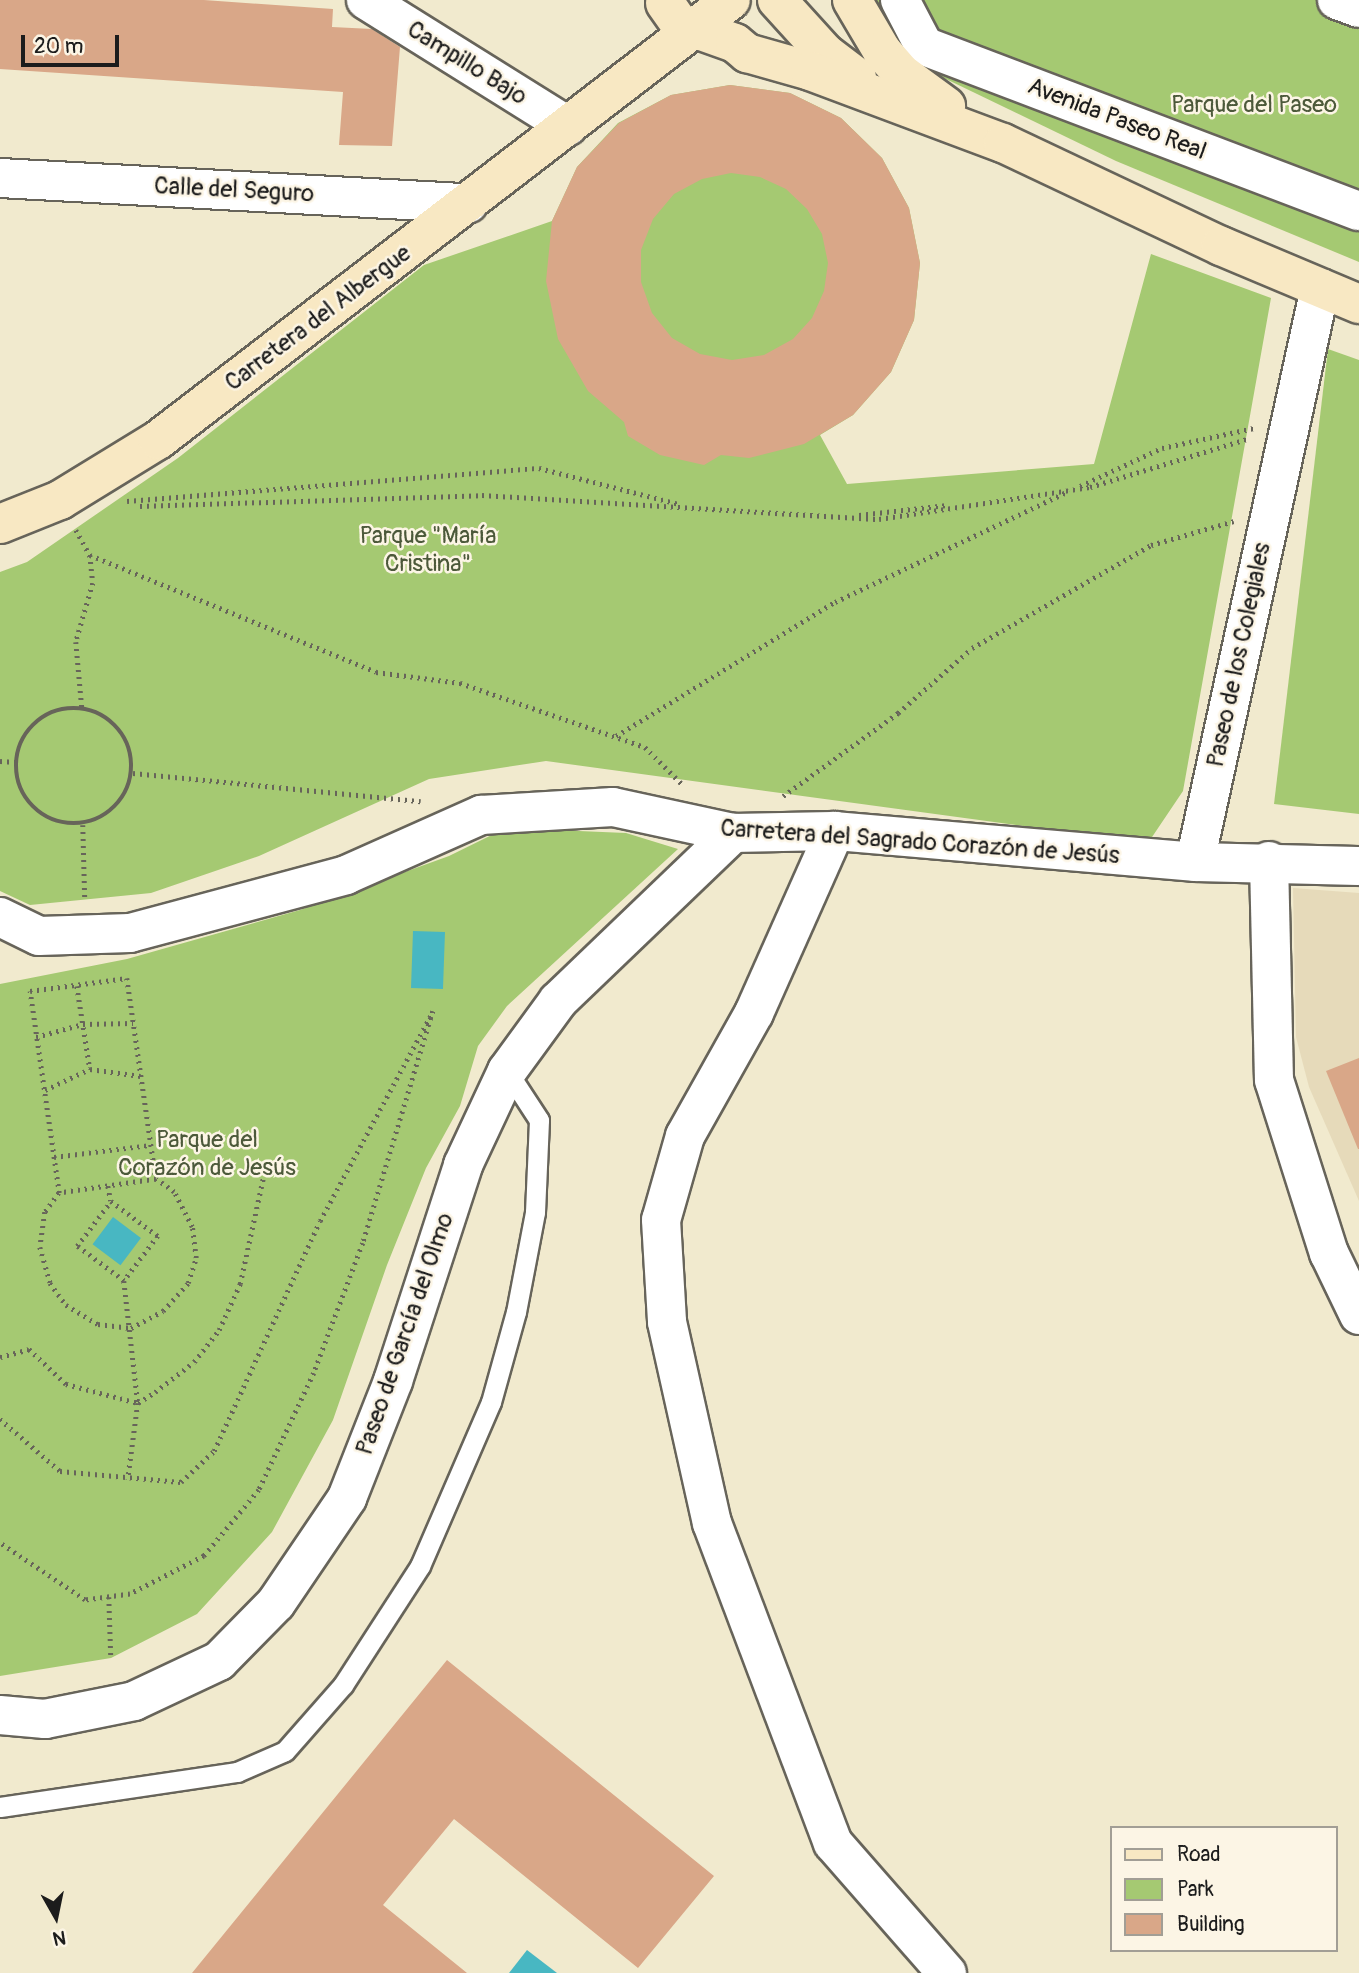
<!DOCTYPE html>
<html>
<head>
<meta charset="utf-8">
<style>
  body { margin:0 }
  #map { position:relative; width:1359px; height:1973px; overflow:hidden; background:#f1eace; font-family:Pangolin,sans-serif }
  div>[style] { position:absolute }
  .built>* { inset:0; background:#e6daba }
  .green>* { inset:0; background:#a5c972 }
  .water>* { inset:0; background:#48b7c2; transform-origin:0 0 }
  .building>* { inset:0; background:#d9a788 }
  .path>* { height:4.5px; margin-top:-2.25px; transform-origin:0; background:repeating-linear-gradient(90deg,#67645a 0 2px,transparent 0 7px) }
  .path>.ring { margin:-2.25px; padding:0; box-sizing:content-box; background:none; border:4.5px solid #67645a; border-radius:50% }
  .roads { filter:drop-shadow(2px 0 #67645a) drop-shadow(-2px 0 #67645a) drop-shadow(0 2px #67645a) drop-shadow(0 -2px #67645a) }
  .lane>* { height:19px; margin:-9.5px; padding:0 9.5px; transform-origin:9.5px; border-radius:9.5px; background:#fff }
  .street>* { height:38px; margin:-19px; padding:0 19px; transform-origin:19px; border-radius:19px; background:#fff }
  .secondary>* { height:38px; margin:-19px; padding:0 19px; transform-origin:19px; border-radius:19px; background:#f8e8c3 }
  span { translate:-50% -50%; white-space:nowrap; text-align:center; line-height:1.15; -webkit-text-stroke:5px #fcf5e5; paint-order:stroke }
  .street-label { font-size:24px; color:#1c1c1c }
  .park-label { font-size:24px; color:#4c593a }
  .legend { position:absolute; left:1110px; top:1826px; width:228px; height:126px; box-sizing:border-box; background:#fcf5e5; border:2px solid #a29e95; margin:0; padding:9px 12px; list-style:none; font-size:21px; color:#1c1c1c }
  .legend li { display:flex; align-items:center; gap:14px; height:35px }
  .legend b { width:35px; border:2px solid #a29e95 }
  .north { position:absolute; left:21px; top:1882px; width:70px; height:70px; -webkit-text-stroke:5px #fcf5e5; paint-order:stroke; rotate:171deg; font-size:19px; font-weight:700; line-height:28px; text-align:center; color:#1c1c1c }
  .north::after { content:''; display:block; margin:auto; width:24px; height:32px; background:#1c1c1c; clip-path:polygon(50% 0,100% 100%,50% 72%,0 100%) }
  .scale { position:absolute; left:21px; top:35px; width:98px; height:32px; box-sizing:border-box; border:4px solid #1c1c1c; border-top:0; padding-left:9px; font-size:21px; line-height:24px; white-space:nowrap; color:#1c1c1c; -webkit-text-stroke:5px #fcf5e5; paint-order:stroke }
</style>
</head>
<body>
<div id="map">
  <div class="built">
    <i style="clip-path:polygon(1293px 888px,1359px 893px,1359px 1201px,1309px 1087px,1296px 1037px)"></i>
  </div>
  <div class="green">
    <i style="clip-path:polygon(875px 0,1359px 0,1359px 262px,1116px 161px,919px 66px)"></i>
    <i style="clip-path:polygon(730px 85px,790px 93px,841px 118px,882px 158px,909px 208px,920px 263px,914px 320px,891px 372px,853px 415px,820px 435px,847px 484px,1094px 464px,1151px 254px,1271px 298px,1183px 791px,1148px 843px,546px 761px,429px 779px,259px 856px,151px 893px,30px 905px,0 891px,0 572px,27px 562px,178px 458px,424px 265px,552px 221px,577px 167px,618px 123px,671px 95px)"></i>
    <i style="clip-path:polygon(1328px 349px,1359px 360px,1359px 814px,1274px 804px)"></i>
    <i style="clip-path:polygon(506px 828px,626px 833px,678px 849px,507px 1006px,478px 1046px,460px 1106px,426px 1168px,387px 1265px,333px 1420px,272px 1532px,197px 1614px,111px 1658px,0 1676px,0 984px,127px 959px,300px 910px,449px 856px)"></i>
  </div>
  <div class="water">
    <i style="left:413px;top:931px;width:32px;height:57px;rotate:2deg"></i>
    <i style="left:113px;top:1217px;width:35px;height:34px;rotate:37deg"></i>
    <i style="clip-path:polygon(527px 1950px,557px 1973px,509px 1973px)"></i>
  </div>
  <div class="building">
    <i style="clip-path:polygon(0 0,204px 0,333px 9px,332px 27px,372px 29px,400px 47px,392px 146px,339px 145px,343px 92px,0 69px)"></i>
    <i style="clip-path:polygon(evenodd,730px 85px,790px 93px,841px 118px,882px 158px,909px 208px,920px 263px,914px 320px,891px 372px,853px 415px,804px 444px,749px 458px,721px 455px,704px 465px,660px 455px,628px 436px,624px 422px,588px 391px,558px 339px,546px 281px,552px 221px,577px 167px,619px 123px,671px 95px,730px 85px,731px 173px,760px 177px,786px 189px,807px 209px,822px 234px,828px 263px,824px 291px,812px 318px,793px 339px,764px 355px,732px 360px,700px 354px,672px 338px,652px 313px,641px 282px,641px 250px,653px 219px,674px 194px,702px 179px,731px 173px)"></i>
    <i style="clip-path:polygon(1359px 1058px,1359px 1149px,1358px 1149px,1326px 1071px)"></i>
    <i style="clip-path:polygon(447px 1660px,714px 1876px,638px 1968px,454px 1819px,383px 1905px,467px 1973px,192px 1973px)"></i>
  </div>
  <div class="path">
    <i style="left:1080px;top:486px;width:90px;rotate:-24.9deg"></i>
    <i style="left:1162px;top:448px;width:94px;rotate:-12.3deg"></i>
    <i style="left:127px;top:501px;width:413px;rotate:-4.6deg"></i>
    <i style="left:539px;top:468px;width:145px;rotate:14.4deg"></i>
    <i style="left:140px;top:506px;width:342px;rotate:-1.8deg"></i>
    <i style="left:482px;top:495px;width:398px;rotate:3.5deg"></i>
    <i style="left:879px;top:519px;width:213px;rotate:-8.6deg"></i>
    <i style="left:1090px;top:487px;width:167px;rotate:-17deg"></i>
    <i style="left:859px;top:515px;width:89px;rotate:-6.5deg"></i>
    <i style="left:76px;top:530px;width:29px;rotate:61deg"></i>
    <i style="left:90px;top:555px;width:28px;rotate:84deg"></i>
    <i style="left:93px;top:583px;width:61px;rotate:106.1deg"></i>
    <i style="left:76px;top:642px;width:66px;rotate:84.8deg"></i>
    <i style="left:90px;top:555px;width:309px;rotate:22.2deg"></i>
    <i style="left:376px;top:672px;width:85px;rotate:7.5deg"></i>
    <i style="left:460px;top:683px;width:196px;rotate:19.1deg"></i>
    <i style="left:645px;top:747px;width:54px;rotate:45deg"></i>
    <i class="ring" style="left:16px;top:708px;width:111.5px;height:111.5px"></i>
    <i style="left:616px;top:736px;width:257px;rotate:-31.5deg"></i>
    <i style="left:835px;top:602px;width:259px;rotate:-25.4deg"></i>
    <i style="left:0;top:761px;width:16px;rotate:4deg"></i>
    <i style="left:133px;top:773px;width:289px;rotate:5.6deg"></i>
    <i style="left:783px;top:796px;width:142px;rotate:-35.8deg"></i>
    <i style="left:898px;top:713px;width:98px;rotate:-41.3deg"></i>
    <i style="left:972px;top:648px;width:207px;rotate:-29.9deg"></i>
    <i style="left:1151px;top:545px;width:86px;rotate:-16.1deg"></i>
    <i style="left:83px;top:825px;width:74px;rotate:88.5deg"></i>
    <i style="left:127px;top:978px;width:203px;rotate:81.8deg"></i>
    <i style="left:156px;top:1179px;width:98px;rotate:171.8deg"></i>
    <i style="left:59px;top:1193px;width:204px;rotate:-98.2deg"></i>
    <i style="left:30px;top:991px;width:98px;rotate:-7.6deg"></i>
    <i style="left:77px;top:986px;width:84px;rotate:81.1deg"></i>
    <i style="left:36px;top:1037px;width:49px;rotate:-15.5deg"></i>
    <i style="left:83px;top:1024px;width:50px;rotate:-1.1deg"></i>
    <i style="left:45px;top:1090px;width:50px;rotate:-25deg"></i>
    <i style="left:90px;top:1069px;width:51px;rotate:7.8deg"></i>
    <i style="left:54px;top:1157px;width:98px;rotate:-7.1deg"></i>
    <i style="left:108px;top:1186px;width:15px;rotate:79deg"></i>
    <i style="left:59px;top:1193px;width:24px;rotate:126deg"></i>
    <i style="left:45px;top:1212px;width:35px;rotate:98deg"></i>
    <i style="left:40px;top:1247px;width:37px;rotate:74deg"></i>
    <i style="left:50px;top:1283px;width:27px;rotate:54deg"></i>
    <i style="left:66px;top:1305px;width:37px;rotate:31deg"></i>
    <i style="left:98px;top:1324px;width:33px;rotate:7deg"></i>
    <i style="left:131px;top:1328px;width:36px;rotate:-28deg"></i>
    <i style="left:163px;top:1311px;width:38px;rotate:-48deg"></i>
    <i style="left:188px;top:1283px;width:26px;rotate:-72deg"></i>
    <i style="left:196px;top:1258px;width:31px;rotate:-97deg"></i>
    <i style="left:192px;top:1227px;width:39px;rotate:-117deg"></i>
    <i style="left:174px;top:1192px;width:22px;rotate:-144deg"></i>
    <i style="left:111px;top:1201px;width:59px;rotate:36.7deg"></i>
    <i style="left:158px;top:1236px;width:56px;rotate:127.1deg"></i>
    <i style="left:124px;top:1281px;width:59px;rotate:-143.3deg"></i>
    <i style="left:77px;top:1246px;width:56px;rotate:-52.9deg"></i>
    <i style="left:124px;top:1281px;width:123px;rotate:83.5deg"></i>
    <i style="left:138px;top:1403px;width:77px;rotate:97.5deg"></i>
    <i style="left:0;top:1357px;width:30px;rotate:-15deg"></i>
    <i style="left:29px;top:1349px;width:51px;rotate:43.4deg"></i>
    <i style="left:66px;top:1384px;width:74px;rotate:14.8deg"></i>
    <i style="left:138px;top:1403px;width:20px;rotate:-33deg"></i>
    <i style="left:155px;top:1392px;width:49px;rotate:-37.6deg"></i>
    <i style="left:194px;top:1362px;width:41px;rotate:-52deg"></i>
    <i style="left:219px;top:1330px;width:51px;rotate:-65.5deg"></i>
    <i style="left:240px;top:1284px;width:113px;rotate:-77.7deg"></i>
    <i style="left:0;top:1419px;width:79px;rotate:40.9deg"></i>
    <i style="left:60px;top:1471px;width:121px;rotate:5.2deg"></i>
    <i style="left:181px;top:1482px;width:45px;rotate:-43.2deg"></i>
    <i style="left:214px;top:1451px;width:253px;rotate:-65.3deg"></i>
    <i style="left:320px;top:1221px;width:238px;rotate:-61.7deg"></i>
    <i style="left:433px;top:1011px;width:242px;rotate:106.8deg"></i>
    <i style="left:363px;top:1243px;width:139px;rotate:110.7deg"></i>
    <i style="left:314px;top:1373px;width:129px;rotate:115.2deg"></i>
    <i style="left:259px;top:1490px;width:86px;rotate:129.8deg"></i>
    <i style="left:204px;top:1556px;width:83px;rotate:152.8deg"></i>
    <i style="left:130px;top:1594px;width:45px;rotate:172.4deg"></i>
    <i style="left:85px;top:1600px;width:102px;rotate:-146.2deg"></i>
    <i style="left:109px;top:1597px;width:61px;rotate:88.1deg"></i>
  </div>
  <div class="roads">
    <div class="lane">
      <i style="left:0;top:1807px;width:240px;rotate:-8.4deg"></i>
      <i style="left:237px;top:1772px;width:52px;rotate:-23.6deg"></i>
      <i style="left:285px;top:1751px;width:88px;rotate:-48.7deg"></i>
      <i style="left:343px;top:1685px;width:142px;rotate:-57.1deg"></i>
      <i style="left:420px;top:1566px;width:179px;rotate:-66.6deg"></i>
      <i style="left:491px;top:1402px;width:93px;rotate:-74.5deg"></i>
      <i style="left:516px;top:1312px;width:102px;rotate:-79.2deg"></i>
      <i style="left:535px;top:1212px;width:92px;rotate:-87.5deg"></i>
      <i style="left:539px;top:1120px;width:59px;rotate:-123.1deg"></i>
    </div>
    <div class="street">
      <i style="left:366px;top:0;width:238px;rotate:32deg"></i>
      <i style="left:900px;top:0;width:52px;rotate:62.4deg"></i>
      <i style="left:924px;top:46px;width:465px;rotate:20.8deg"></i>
      <i style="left:1337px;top:0;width:23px;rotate:20deg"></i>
      <i style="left:0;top:178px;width:469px;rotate:3.1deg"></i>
      <i style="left:1320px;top:288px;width:587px;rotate:102.29deg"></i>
      <i style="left:1195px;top:862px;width:164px;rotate:1.4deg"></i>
      <i style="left:835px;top:831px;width:199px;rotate:114deg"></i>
      <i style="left:754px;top:1013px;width:141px;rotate:119.3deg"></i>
      <i style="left:685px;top:1136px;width:87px;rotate:105.9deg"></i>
      <i style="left:661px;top:1220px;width:102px;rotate:86.6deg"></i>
      <i style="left:667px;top:1322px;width:206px;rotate:77.4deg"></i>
      <i style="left:712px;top:1523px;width:342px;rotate:69.3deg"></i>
      <i style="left:833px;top:1843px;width:173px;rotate:48.8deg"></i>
      <i style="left:1269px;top:861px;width:219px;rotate:88.7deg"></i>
      <i style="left:1274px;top:1080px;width:182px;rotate:72.4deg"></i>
      <i style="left:1329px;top:1253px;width:69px;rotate:64.2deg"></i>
      <i style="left:0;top:917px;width:43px;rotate:26deg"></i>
      <i style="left:39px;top:936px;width:91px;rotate:-1.9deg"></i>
      <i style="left:130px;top:933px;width:224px;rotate:-15deg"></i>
      <i style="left:346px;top:875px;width:148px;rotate:-24deg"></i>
      <i style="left:481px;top:815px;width:132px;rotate:-3.5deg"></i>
      <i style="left:613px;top:807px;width:123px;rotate:12.2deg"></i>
      <i style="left:733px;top:833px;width:102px;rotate:-1.1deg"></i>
      <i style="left:835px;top:831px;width:361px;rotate:4.9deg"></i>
      <i style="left:0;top:1715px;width:45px;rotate:5.1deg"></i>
      <i style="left:45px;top:1719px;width:91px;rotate:-11.4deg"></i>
      <i style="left:134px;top:1701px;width:94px;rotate:-25.2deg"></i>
      <i style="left:219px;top:1661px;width:81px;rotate:-45.5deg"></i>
      <i style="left:276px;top:1603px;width:127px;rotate:-55.9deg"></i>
      <i style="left:347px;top:1498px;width:126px;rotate:-68.5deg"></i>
      <i style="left:393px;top:1381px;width:227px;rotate:-72deg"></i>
      <i style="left:463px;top:1165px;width:104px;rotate:-64.9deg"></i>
      <i style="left:507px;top:1071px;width:87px;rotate:-53.9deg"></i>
      <i style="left:558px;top:1001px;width:243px;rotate:-43.8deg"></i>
    </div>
    <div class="secondary">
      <i style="left:777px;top:0;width:72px;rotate:47.8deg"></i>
      <i style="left:825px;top:53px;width:40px;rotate:37deg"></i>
      <i style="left:852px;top:0;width:59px;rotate:59.5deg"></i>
      <i style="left:882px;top:51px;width:29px;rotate:49deg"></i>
      <i style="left:901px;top:73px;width:56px;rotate:36.3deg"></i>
      <i style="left:665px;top:3px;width:24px;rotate:55deg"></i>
      <i style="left:679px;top:23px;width:59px;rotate:19.7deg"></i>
      <i style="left:735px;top:43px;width:16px;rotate:40deg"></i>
      <i style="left:747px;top:53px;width:66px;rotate:15.9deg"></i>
      <i style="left:810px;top:71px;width:206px;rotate:20.5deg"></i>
      <i style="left:1003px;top:143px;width:241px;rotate:25.3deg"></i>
      <i style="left:1221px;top:246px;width:150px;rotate:22.8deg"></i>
      <i style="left:0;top:524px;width:65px;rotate:-21.8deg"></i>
      <i style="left:60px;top:500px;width:115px;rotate:-31.5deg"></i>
      <i style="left:158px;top:440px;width:722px;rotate:-37.52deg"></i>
    </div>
  </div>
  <div class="street-label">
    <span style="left:467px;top:63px;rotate:32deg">Campillo Bajo</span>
    <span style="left:1117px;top:119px;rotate:21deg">Avenida Paseo Real</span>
    <span style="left:234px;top:190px;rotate:3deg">Calle del Seguro</span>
    <span style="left:318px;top:318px;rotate:-37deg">Carretera del Albergue</span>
    <span style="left:1239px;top:655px;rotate:-78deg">Paseo de los Colegiales</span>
    <span style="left:920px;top:842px;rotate:4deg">Carretera del Sagrado Corazón de Jesús</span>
    <span style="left:405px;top:1334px;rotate:-71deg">Paseo de García del Olmo</span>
  </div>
  <div class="park-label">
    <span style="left:1254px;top:105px">Parque del Paseo</span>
    <span style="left:428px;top:550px">Parque "María<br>Cristina"</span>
    <span style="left:207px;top:1154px">Parque del<br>Corazón de Jesús</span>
  </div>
  <ul class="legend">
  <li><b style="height:9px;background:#f8e8c3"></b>Road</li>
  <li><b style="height:19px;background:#a5c972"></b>Park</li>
  <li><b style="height:19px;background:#d9a788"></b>Building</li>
  </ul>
  <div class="north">N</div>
  <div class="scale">20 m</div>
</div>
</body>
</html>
